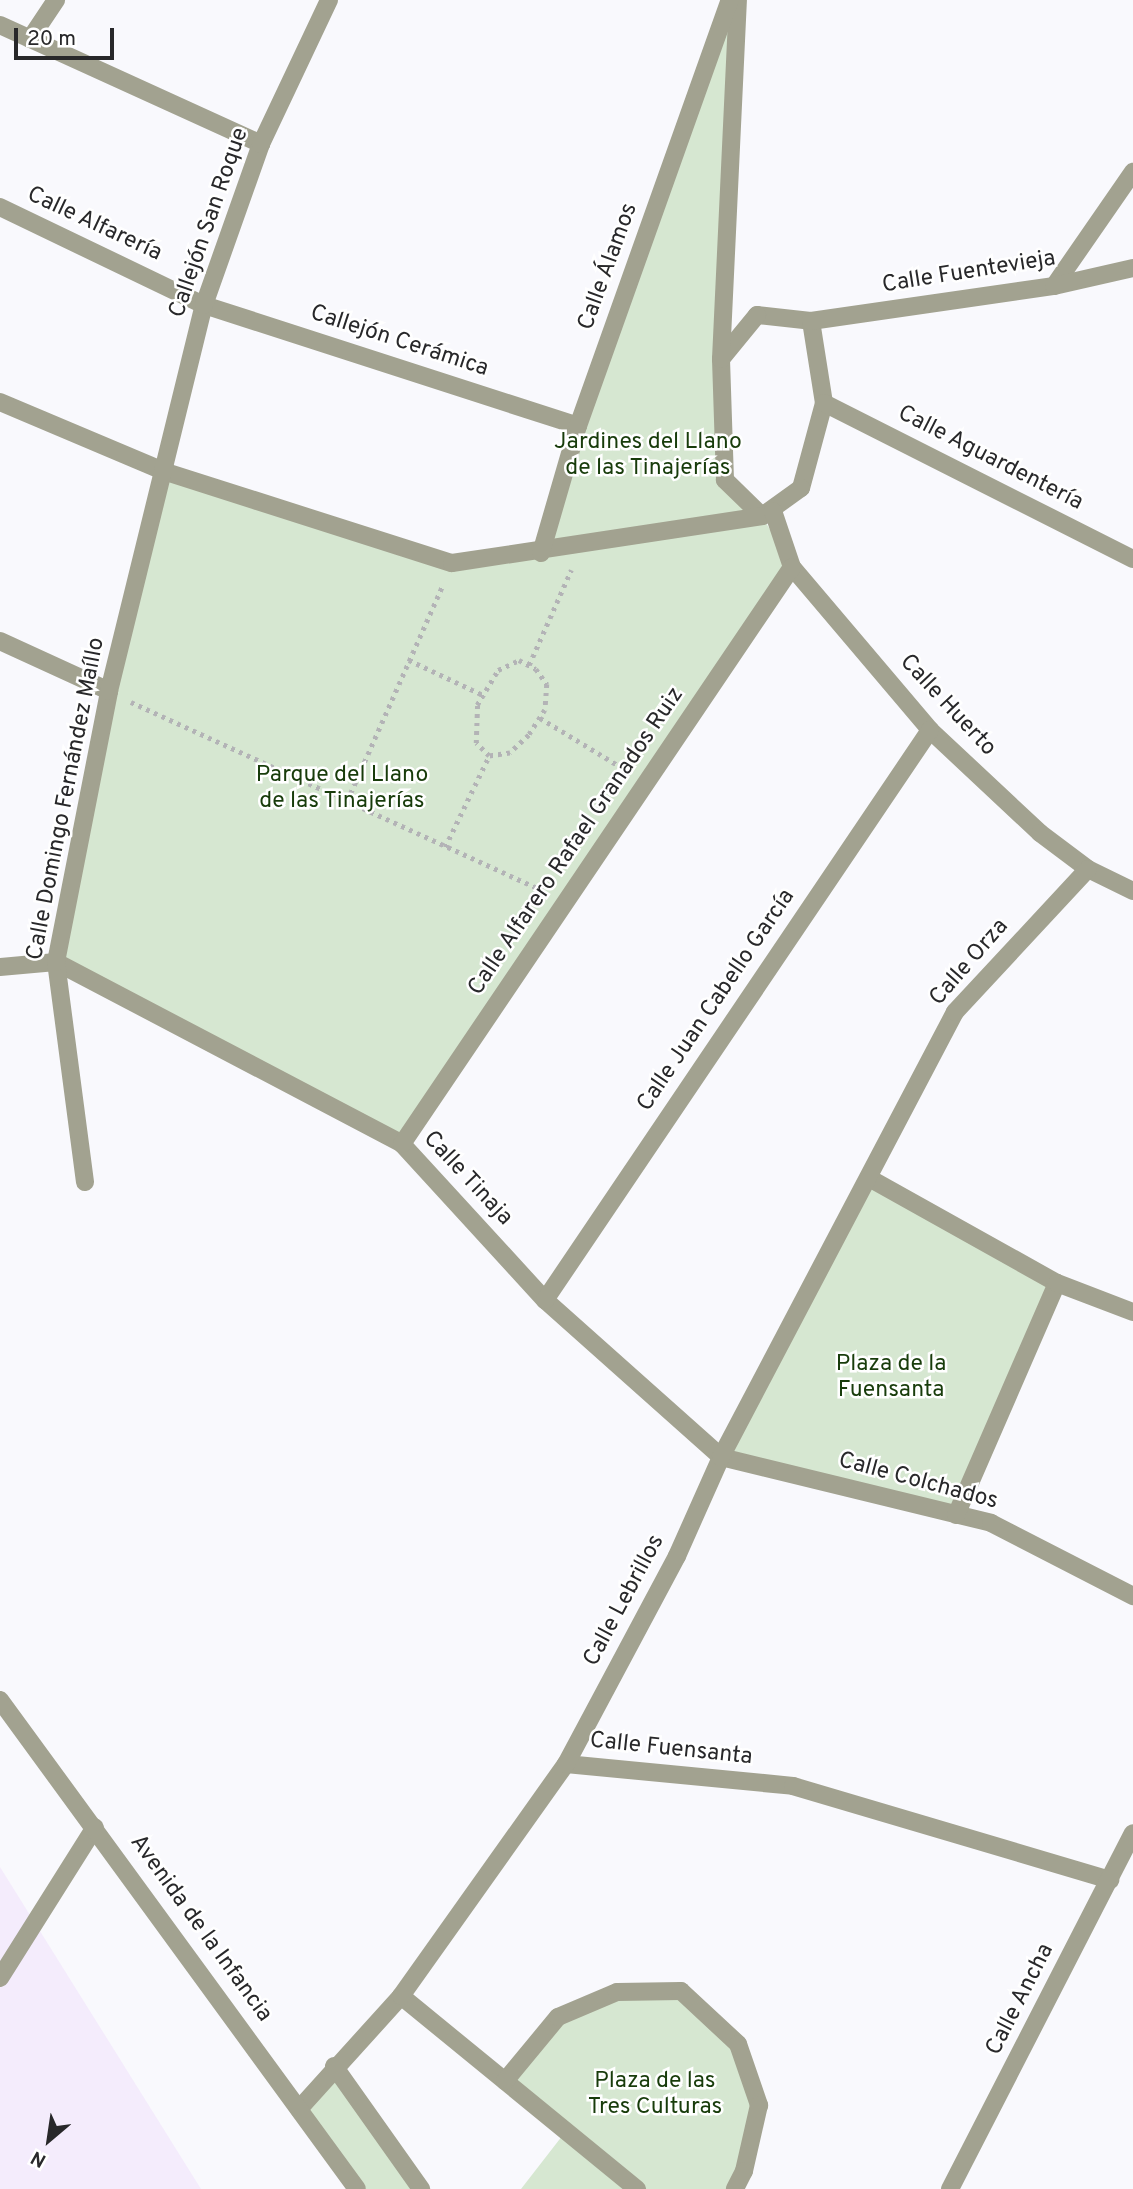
<!DOCTYPE html>
<html>
<head>
<meta charset="utf-8">
<style>
  body { margin:0 }
  #map { position:relative; width:1133px; height:2189px; overflow:hidden; background:#f9f9fd; font-family:Overpass,sans-serif }
  div>[style] { position:absolute }
  .industrial>* { inset:0; background:#f4ecfc }
  .green>* { inset:0; background:#d6e7d1 }
  .path>* { height:4.5px; margin-top:-2.25px; transform-origin:0; background:repeating-linear-gradient(90deg,#b3b3b6 0 3.5px,transparent 0 8.5px) }
  .minor>* { height:18px; margin:-9px; padding:0 9px; transform-origin:9px; border-radius:9px; background:#a2a290 }
  .tertiary>* { height:18px; margin:-9px; padding:0 9px; transform-origin:9px; border-radius:9px; background:#a2a290 }
  span { translate:-50% -50%; white-space:nowrap; text-align:center; line-height:1.15; -webkit-text-stroke:5px #fff; paint-order:stroke }
  .street-label { font-size:23px; color:#28282a }
  .park-label { font-size:23px; color:#183c0b }
  .north { position:absolute; left:14px; top:2105px; width:70px; height:70px; -webkit-text-stroke:5px #fff; paint-order:stroke; rotate:209deg; font-size:19px; font-weight:700; line-height:28px; text-align:center; color:#28282a }
  .north::after { content:''; display:block; margin:auto; width:24px; height:32px; background:#28282a; clip-path:polygon(50% 0,100% 100%,50% 72%,0 100%) }
  .scale { position:absolute; left:14px; top:28px; width:100px; height:32px; box-sizing:border-box; border:4px solid #28282a; border-top:0; padding-left:9px; font-size:21px; line-height:24px; white-space:nowrap; color:#28282a; -webkit-text-stroke:5px #fff; paint-order:stroke }
</style>
</head>
<body>
<div id="map">
  <div class="industrial">
    <i style="clip-path:polygon(0 1867px,201px 2189px,0 2189px)"></i>
  </div>
  <div class="green">
    <i style="clip-path:polygon(730px 0,725px 480px,762px 516px,792px 567px,402px 1144px,56px 962px,163px 471px,452px 563px,541px 553px)"></i>
    <i style="clip-path:polygon(869px 1178px,1057px 1283px,956px 1515px,721px 1457px)"></i>
    <i style="clip-path:polygon(681px 1991px,738px 2044px,759px 2105px,735px 2189px,521px 2189px,566px 2131px,505px 2081px,558px 2017px,617px 1992px)"></i>
    <i style="clip-path:polygon(334px 2066px,421px 2189px,357px 2189px,299px 2109px)"></i>
  </div>
  <div class="path">
    <i style="left:409px;top:660px;width:82px;rotate:25.3deg"></i>
    <i style="left:519px;top:660px;width:19px;rotate:28deg"></i>
    <i style="left:536px;top:669px;width:19px;rotate:54deg"></i>
    <i style="left:547px;top:684px;width:26px;rotate:94deg"></i>
    <i style="left:545px;top:710px;width:30px;rotate:123deg"></i>
    <i style="left:529px;top:735px;width:26px;rotate:137deg"></i>
    <i style="left:510px;top:753px;width:21px;rotate:172deg"></i>
    <i style="left:489px;top:756px;width:18px;rotate:-135deg"></i>
    <i style="left:476px;top:743px;width:38px;rotate:-88deg"></i>
    <i style="left:477px;top:705px;width:41px;rotate:-59deg"></i>
    <i style="left:498px;top:670px;width:23px;rotate:-25deg"></i>
    <i style="left:529px;top:665px;width:104px;rotate:-66.1deg"></i>
    <i style="left:131px;top:702px;width:453px;rotate:24.6deg"></i>
    <i style="left:540px;top:718px;width:100px;rotate:31.2deg"></i>
    <i style="left:347px;top:801px;width:237px;rotate:-66.1deg"></i>
    <i style="left:445px;top:847px;width:101px;rotate:-64.2deg"></i>
  </div>
  <div class="minor">
    <i style="left:0;top:25px;width:287px;rotate:24.5deg"></i>
    <i style="left:30px;top:39px;width:47px;rotate:-56.3deg"></i>
    <i style="left:0;top:207px;width:226px;rotate:25.7deg"></i>
    <i style="left:204px;top:305px;width:393px;rotate:17.9deg"></i>
    <i style="left:1054px;top:286px;width:139px;rotate:-55.3deg"></i>
    <i style="left:757px;top:315px;width:54px;rotate:6.3deg"></i>
    <i style="left:811px;top:321px;width:83px;rotate:81deg"></i>
    <i style="left:824px;top:403px;width:88px;rotate:105.1deg"></i>
    <i style="left:801px;top:488px;width:48px;rotate:144.3deg"></i>
    <i style="left:762px;top:516px;width:52px;rotate:-135.8deg"></i>
    <i style="left:725px;top:480px;width:121px;rotate:-91.9deg"></i>
    <i style="left:721px;top:359px;width:57px;rotate:-50.7deg"></i>
    <i style="left:811px;top:321px;width:246px;rotate:-8.2deg"></i>
    <i style="left:1054px;top:286px;width:81px;rotate:-12.8deg"></i>
    <i style="left:721px;top:359px;width:359px;rotate:-87.3deg"></i>
    <i style="left:0;top:402px;width:177px;rotate:22.9deg"></i>
    <i style="left:163px;top:471px;width:303px;rotate:17.7deg"></i>
    <i style="left:452px;top:563px;width:314px;rotate:-8.6deg"></i>
    <i style="left:824px;top:403px;width:346px;rotate:26.8deg"></i>
    <i style="left:773px;top:511px;width:59px;rotate:71.3deg"></i>
    <i style="left:792px;top:567px;width:214px;rotate:49.7deg"></i>
    <i style="left:930px;top:730px;width:151px;rotate:43.1deg"></i>
    <i style="left:1040px;top:833px;width:60px;rotate:36.9deg"></i>
    <i style="left:1088px;top:869px;width:50px;rotate:26.1deg"></i>
    <i style="left:541px;top:553px;width:132px;rotate:-73.8deg"></i>
    <i style="left:578px;top:426px;width:452px;rotate:-70.4deg"></i>
    <i style="left:0;top:641px;width:120px;rotate:24.6deg"></i>
    <i style="left:56px;top:962px;width:391px;rotate:27.7deg"></i>
    <i style="left:402px;top:1144px;width:212px;rotate:47.5deg"></i>
    <i style="left:545px;top:1300px;width:236px;rotate:41.7deg"></i>
    <i style="left:721px;top:1457px;width:278px;rotate:13.7deg"></i>
    <i style="left:991px;top:1523px;width:160px;rotate:27.2deg"></i>
    <i style="left:0;top:967px;width:56px;rotate:-5.1deg"></i>
    <i style="left:402px;top:1144px;width:696px;rotate:-55.94deg"></i>
    <i style="left:869px;top:1178px;width:215px;rotate:29.2deg"></i>
    <i style="left:1057px;top:1283px;width:253px;rotate:113.5deg"></i>
    <i style="left:85px;top:1182px;width:222px;rotate:-97.5deg"></i>
    <i style="left:56px;top:962px;width:276px;rotate:-78.9deg"></i>
    <i style="left:109px;top:691px;width:398px;rotate:-76.2deg"></i>
    <i style="left:204px;top:305px;width:171px;rotate:-70.5deg"></i>
    <i style="left:261px;top:144px;width:159px;rotate:-64.7deg"></i>
    <i style="left:1057px;top:1283px;width:81px;rotate:20.9deg"></i>
    <i style="left:545px;top:1300px;width:688px;rotate:-55.96deg"></i>
    <i style="left:566px;top:1764px;width:228px;rotate:5.5deg"></i>
    <i style="left:793px;top:1786px;width:331px;rotate:16.5deg"></i>
    <i style="left:0;top:1978px;width:178px;rotate:-57.8deg"></i>
    <i style="left:401px;top:1996px;width:305px;rotate:39.3deg"></i>
    <i style="left:334px;top:2066px;width:151px;rotate:54.7deg"></i>
    <i style="left:505px;top:2081px;width:83px;rotate:-50.4deg"></i>
    <i style="left:558px;top:2017px;width:64px;rotate:-23deg"></i>
    <i style="left:617px;top:1992px;width:64px;rotate:-0.9deg"></i>
    <i style="left:681px;top:1991px;width:78px;rotate:42.9deg"></i>
    <i style="left:738px;top:2044px;width:65px;rotate:71deg"></i>
    <i style="left:759px;top:2105px;width:68px;rotate:102.8deg"></i>
    <i style="left:744px;top:2171px;width:20px;rotate:117deg"></i>
    <i style="left:299px;top:2109px;width:152px;rotate:-47.9deg"></i>
    <i style="left:401px;top:1996px;width:285px;rotate:-54.6deg"></i>
    <i style="left:566px;top:1764px;width:236px;rotate:-61.9deg"></i>
    <i style="left:677px;top:1556px;width:108px;rotate:-66deg"></i>
    <i style="left:721px;top:1457px;width:503px;rotate:-62.26deg"></i>
    <i style="left:955px;top:1012px;width:195px;rotate:-47.1deg"></i>
    <i style="left:950px;top:2189px;width:400px;rotate:-62.8deg"></i>
  </div>
  <div class="tertiary">
    <i style="left:0;top:1700px;width:605px;rotate:53.87deg"></i>
  </div>
  <div class="street-label">
    <span style="left:210px;top:223px;rotate:-71deg">Callejón San Roque</span>
    <span style="left:94px;top:225px;rotate:25deg">Calle Alfarería</span>
    <span style="left:609px;top:267px;rotate:-70deg">Calle Álamos</span>
    <span style="left:969px;top:273px;rotate:-9deg">Calle Fuentevieja</span>
    <span style="left:399px;top:342px;rotate:18deg">Callejón Cerámica</span>
    <span style="left:990px;top:459px;rotate:27deg">Calle Aguardentería</span>
    <span style="left:947px;top:706px;rotate:47deg">Calle Huerto</span>
    <span style="left:67px;top:799px;rotate:-79deg">Calle Domingo Fernández Maíllo</span>
    <span style="left:577px;top:842px;rotate:-56deg">Calle Alfarero Rafael Granados Ruiz</span>
    <span style="left:970px;top:963px;rotate:-49deg">Calle Orza</span>
    <span style="left:717px;top:1001px;rotate:-56deg">Calle Juan Cabello García</span>
    <span style="left:467px;top:1179px;rotate:47deg">Calle Tinaja</span>
    <span style="left:918px;top:1482px;rotate:15deg">Calle Colchados</span>
    <span style="left:625px;top:1601px;rotate:-62deg">Calle Lebrillos</span>
    <span style="left:671px;top:1750px;rotate:6deg">Calle Fuensanta</span>
    <span style="left:200px;top:1929px;rotate:54deg">Avenida de la Infancia</span>
    <span style="left:1021px;top:2000px;rotate:-63deg">Calle Ancha</span>
  </div>
  <div class="park-label">
    <span style="left:648px;top:456px">Jardines del Llano<br>de las Tinajerías</span>
    <span style="left:342px;top:789px">Parque del Llano<br>de las Tinajerías</span>
    <span style="left:891px;top:1378px">Plaza de la<br>Fuensanta</span>
    <span style="left:655px;top:2095px">Plaza de las<br>Tres Culturas</span>
  </div>
  <div class="north">N</div>
  <div class="scale">20 m</div>
</div>
</body>
</html>
